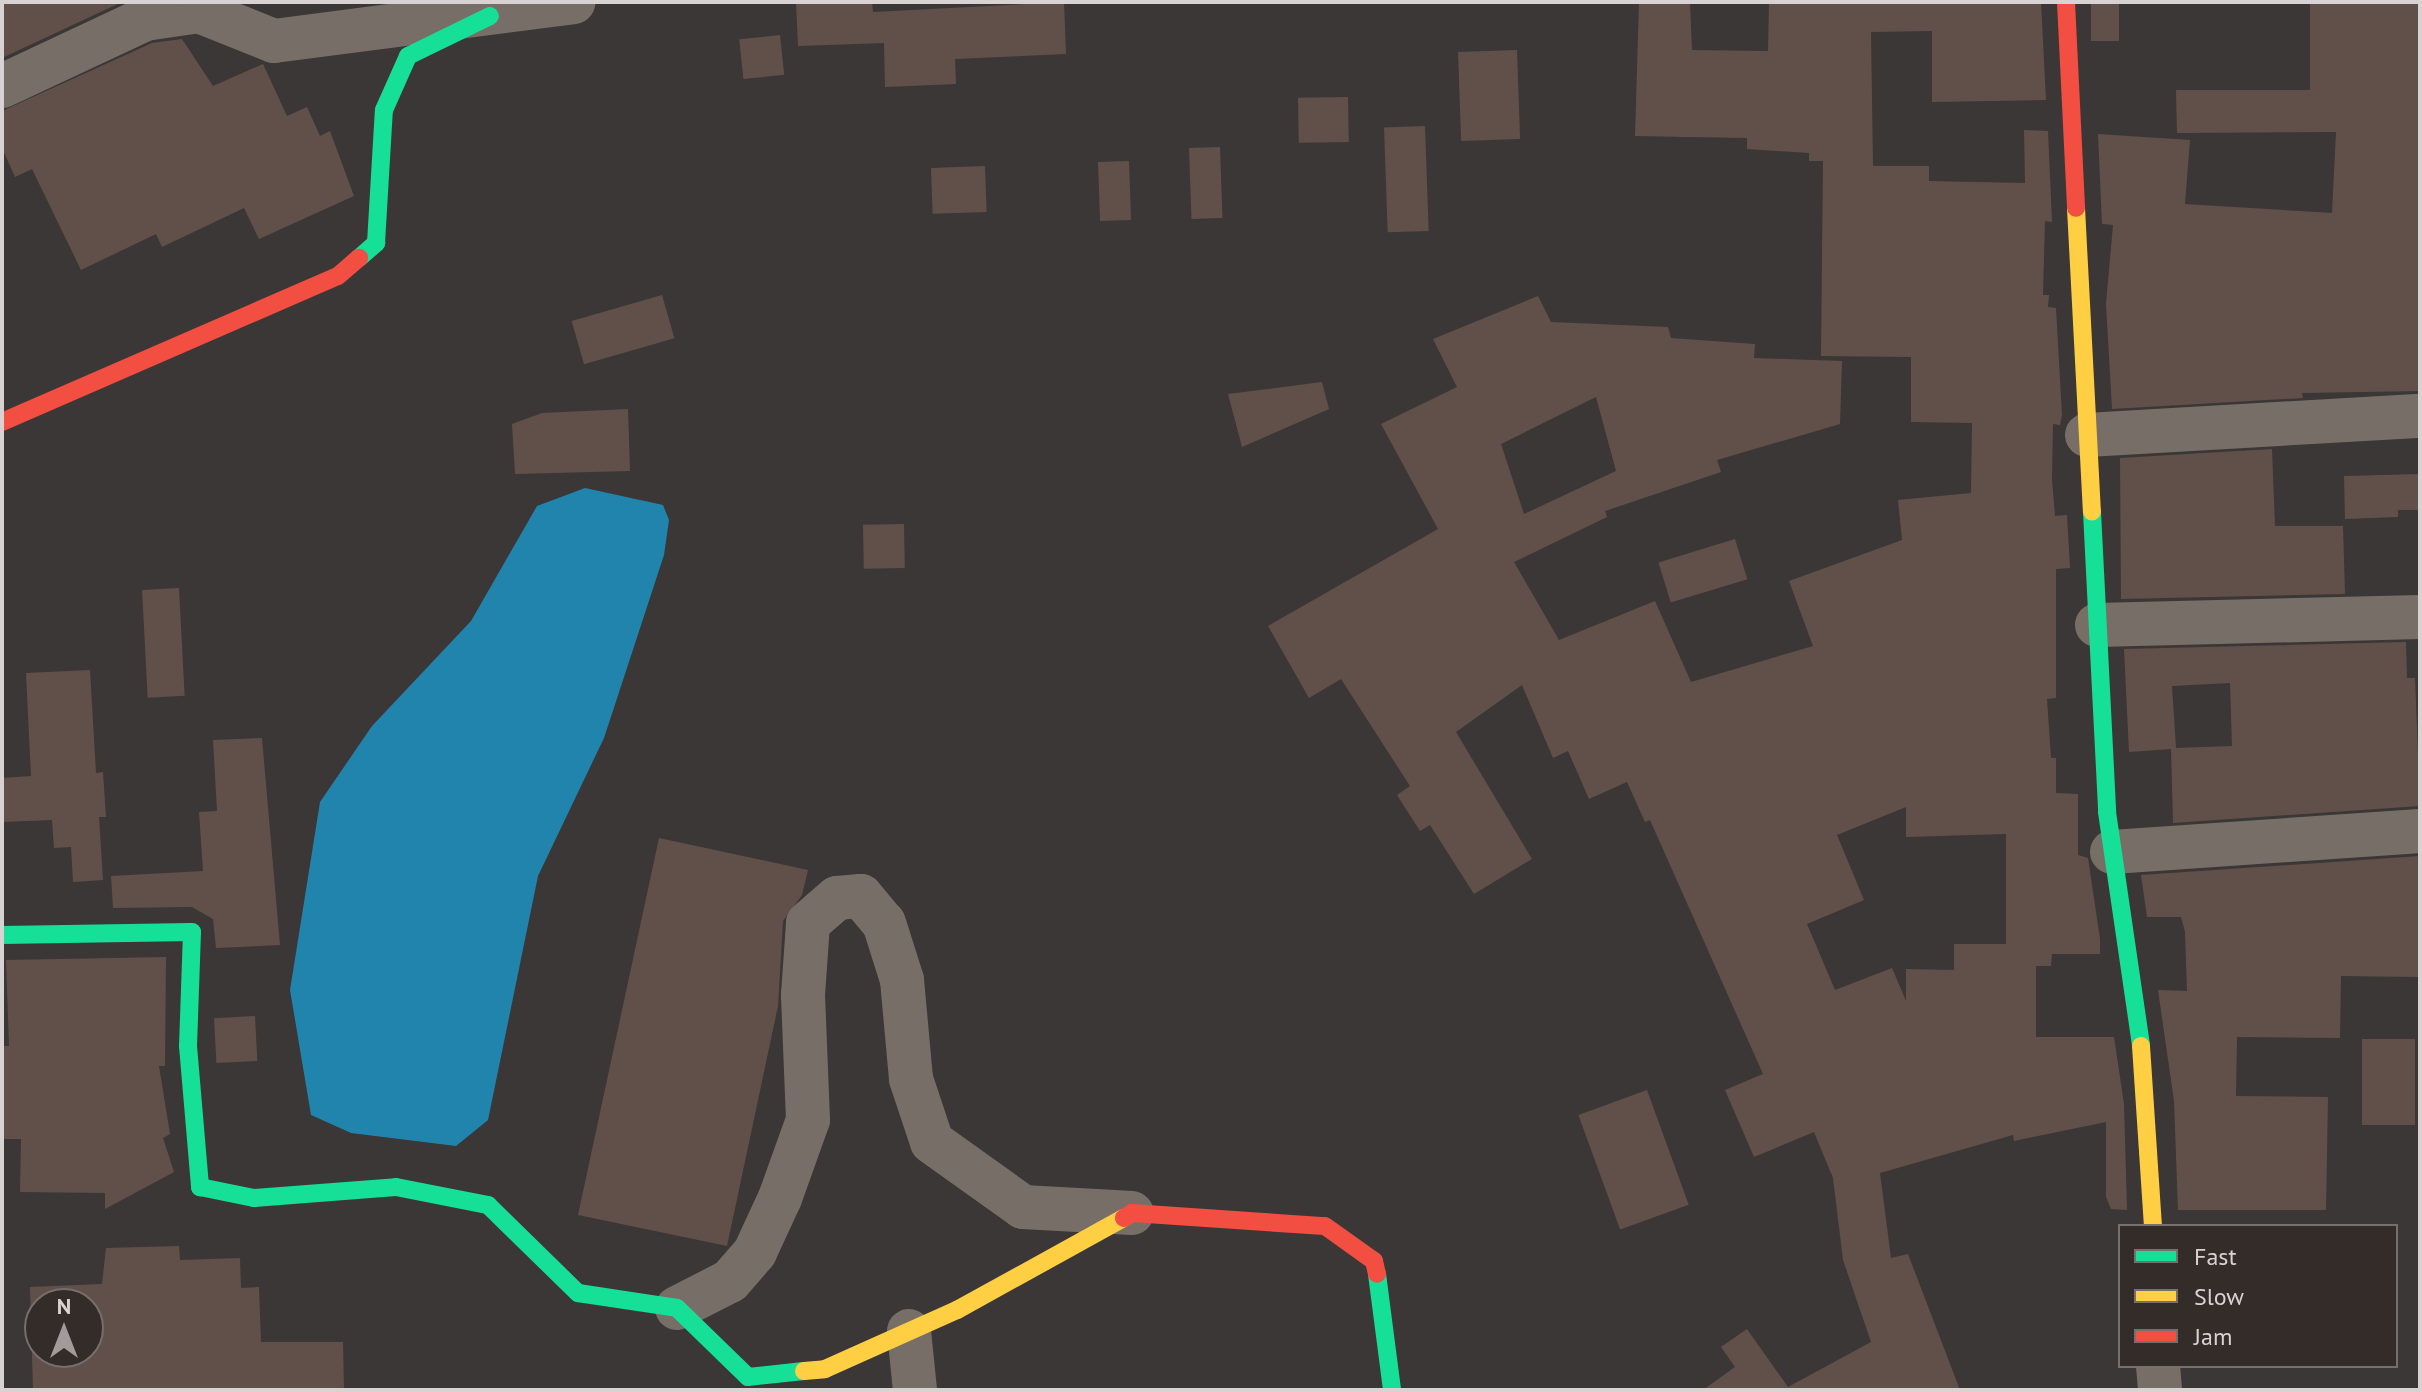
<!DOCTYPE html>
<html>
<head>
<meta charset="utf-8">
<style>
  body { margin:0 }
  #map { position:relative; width:2422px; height:1392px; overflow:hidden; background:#3b3736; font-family:"PT Sans",sans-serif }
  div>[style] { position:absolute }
  .water>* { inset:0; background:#2184ad }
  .building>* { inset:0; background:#61504a; transform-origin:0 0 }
  .street>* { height:44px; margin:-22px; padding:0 22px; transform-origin:22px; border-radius:22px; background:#776f67 }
  .fast>* { height:18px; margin:-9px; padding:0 9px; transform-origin:9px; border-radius:9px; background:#16e098 }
  .slow>* { height:18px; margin:-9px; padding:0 9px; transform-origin:9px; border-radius:9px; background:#ffcf43 }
  .jam>* { height:18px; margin:-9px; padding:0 9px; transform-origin:9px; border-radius:9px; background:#f24e42 }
  span { translate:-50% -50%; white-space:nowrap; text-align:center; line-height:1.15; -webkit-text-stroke:6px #332c29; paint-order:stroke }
  .frame { position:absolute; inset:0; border:4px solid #d8d3d2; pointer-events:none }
  .legend { position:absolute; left:2118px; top:1224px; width:280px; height:144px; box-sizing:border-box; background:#332c29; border:2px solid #756f6d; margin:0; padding:10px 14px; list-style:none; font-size:24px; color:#d8d3d2 }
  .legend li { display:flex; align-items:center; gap:16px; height:40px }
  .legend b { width:40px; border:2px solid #756f6d }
  .north { position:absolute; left:24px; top:1288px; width:80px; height:80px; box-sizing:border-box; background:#332c29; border:2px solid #756f6d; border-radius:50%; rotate:0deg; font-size:22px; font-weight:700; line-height:32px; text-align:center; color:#d8d3d2 }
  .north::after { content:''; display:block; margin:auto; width:28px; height:36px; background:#a19c9b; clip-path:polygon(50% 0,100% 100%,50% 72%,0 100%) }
</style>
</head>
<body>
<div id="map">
  <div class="water">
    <i style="clip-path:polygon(585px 488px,663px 505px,669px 520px,664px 555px,604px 738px,538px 876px,488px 1120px,456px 1146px,351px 1133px,311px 1115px,290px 990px,320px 802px,372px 726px,471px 621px,537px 506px)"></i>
  </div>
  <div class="building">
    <i style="clip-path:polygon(2px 2px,122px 2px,2px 58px)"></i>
    <i style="clip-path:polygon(796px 2px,872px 2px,873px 12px,1064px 2px,1066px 54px,955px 59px,956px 84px,885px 87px,884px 43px,798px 46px)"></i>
    <i style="clip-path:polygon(evenodd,1639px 2px,1690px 2px,1692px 50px,1768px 51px,1769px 2px,2041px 2px,2046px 100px,1932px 102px,1932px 31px,1871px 32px,1873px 166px,1929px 166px,1929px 181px,2025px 183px,2024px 130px,2048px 131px,2052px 222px,2045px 221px,2043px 295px,2049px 295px,2048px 307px,2056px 308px,2062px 415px,2060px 425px,2053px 424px,2052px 479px,2055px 516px,2067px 515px,2070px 568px,2056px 569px,2056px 698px,2047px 699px,2051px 758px,2056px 758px,2056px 793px,2078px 794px,2078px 855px,2088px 858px,2100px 939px,2100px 954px,2052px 954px,2051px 966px,2036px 966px,2036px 1037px,2114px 1037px,2124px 1104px,2127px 1210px,2111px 1209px,2106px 1197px,2106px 1122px,2014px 1141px,2013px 1135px,1880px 1173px,1891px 1258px,1908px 1254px,1960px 1390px,1703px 1390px,1735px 1367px,1721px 1347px,1747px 1329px,1788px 1387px,1871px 1342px,1843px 1260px,1833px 1178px,1814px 1132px,1754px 1157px,1725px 1090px,1763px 1074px,1650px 820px,1645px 822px,1627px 782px,1589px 799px,1568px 751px,1553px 758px,1522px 685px,1456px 732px,1532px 859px,1474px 894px,1430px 825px,1420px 831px,1397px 795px,1410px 786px,1341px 679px,1309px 698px,1268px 626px,1438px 529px,1381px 424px,1457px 387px,1433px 339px,1538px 296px,1551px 322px,1668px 327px,1671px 338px,1755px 344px,1754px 358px,1842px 361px,1840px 424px,1717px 460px,1721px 472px,1605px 511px,1607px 517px,1514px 562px,1559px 640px,1655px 601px,1691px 682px,1813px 646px,1789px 581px,1902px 540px,1898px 500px,1971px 493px,1972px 423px,1911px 422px,1911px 357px,1821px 356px,1823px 161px,1809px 161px,1809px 153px,1747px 149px,1747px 138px,1635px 136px,1639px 2px,1596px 397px,1616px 471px,1524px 514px,1501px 444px,1596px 397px,1639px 2px,1906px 807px,1906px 837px,2006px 834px,2006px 944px,1954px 944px,1954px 970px,1906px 969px,1906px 1001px,1892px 968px,1835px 990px,1807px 924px,1864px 900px,1837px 835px,1906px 807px)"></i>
    <i style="left:2091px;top:2px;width:28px;height:39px"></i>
    <i style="clip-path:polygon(2310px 2px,2420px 2px,2420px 391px,2302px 393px,2303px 398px,2112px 409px,2106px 304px,2113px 225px,2102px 224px,2098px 134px,2190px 140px,2185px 204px,2332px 213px,2336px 132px,2177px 133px,2176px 90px,2310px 90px)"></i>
    <i style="left:780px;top:35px;width:40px;height:41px;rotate:84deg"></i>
    <i style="clip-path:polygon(182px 39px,213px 86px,263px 64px,287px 116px,307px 107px,320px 136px,330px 131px,354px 196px,259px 239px,244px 208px,162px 247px,156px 234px,81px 270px,32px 169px,15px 177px,2px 148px,2px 111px,152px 43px)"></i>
    <i style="left:1517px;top:50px;width:89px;height:59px;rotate:88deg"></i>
    <i style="left:1348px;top:97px;width:45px;height:50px;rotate:89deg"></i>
    <i style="left:1425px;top:126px;width:105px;height:41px;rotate:88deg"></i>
    <i style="left:1220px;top:147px;width:71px;height:31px;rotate:88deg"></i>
    <i style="left:1129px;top:161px;width:59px;height:31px;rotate:88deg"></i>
    <i style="left:985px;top:166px;width:46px;height:54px;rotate:88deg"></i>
    <i style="left:662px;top:295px;width:45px;height:94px;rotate:74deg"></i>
    <i style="clip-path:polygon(1322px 382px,1329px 409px,1242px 447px,1228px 394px)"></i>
    <i style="clip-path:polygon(628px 409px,630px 471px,515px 474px,512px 424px,542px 413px)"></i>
    <i style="clip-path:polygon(2272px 449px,2275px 526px,2343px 526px,2345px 594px,2121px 599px,2120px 458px)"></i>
    <i style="clip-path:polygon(2420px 474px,2420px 510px,2398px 510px,2398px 517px,2345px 519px,2344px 476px)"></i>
    <i style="left:904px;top:524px;width:44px;height:41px;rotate:89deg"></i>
    <i style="left:1735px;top:539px;width:42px;height:80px;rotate:73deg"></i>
    <i style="left:179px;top:588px;width:108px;height:37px;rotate:87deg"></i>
    <i style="clip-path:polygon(evenodd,2406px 642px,2407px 678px,2415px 678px,2420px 806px,2173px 823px,2171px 749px,2129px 752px,2124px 649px,2406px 642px,2230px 683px,2232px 746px,2176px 748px,2172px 686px,2230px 683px)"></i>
    <i style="clip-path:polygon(90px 670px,96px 773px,103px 772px,106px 817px,99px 817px,103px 880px,73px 882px,71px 847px,54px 848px,52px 820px,2px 822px,2px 778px,31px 776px,26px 673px)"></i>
    <i style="clip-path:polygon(262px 738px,280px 945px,216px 948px,213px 919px,192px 907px,113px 908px,111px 876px,203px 871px,199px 812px,217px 811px,213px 740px)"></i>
    <i style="clip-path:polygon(659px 838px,808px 870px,802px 895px,783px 921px,778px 1006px,727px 1246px,578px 1215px)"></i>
    <i style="clip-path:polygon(2420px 856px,2420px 977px,2341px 976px,2340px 1038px,2237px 1037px,2236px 1096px,2328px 1097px,2326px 1210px,2178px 1210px,2174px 1101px,2158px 990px,2187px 991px,2185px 932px,2181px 917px,2147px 917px,2141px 875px)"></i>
    <i style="clip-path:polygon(166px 957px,165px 1066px,159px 1066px,170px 1134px,163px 1138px,174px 1172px,105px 1209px,105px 1193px,20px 1192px,21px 1139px,2px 1139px,2px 1046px,9px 1046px,6px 960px)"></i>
    <i style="left:255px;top:1016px;width:45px;height:41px;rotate:87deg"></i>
    <i style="left:2362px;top:1039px;width:53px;height:86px"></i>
    <i style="left:1647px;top:1090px;width:122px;height:73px;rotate:70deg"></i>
    <i style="clip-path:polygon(evenodd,179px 1246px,180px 1260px,240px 1258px,241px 1288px,259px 1287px,261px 1342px,343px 1342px,344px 1390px,33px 1390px,30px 1287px,102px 1284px,106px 1248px,179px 1246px,40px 1304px,88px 1304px,88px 1352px,40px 1352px,40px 1304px)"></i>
  </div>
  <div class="street">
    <i style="left:2px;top:86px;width:158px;rotate:-25.1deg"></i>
    <i style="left:145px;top:19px;width:55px;rotate:-8.4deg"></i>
    <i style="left:199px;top:11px;width:81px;rotate:21.8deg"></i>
    <i style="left:274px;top:41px;width:302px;rotate:-7.4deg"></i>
    <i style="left:2087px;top:435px;width:334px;rotate:-3.3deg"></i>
    <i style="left:2097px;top:625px;width:323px;rotate:-1.4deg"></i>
    <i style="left:2112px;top:852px;width:309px;rotate:-3.9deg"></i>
    <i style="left:677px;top:1308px;width:59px;rotate:-27deg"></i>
    <i style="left:730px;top:1281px;width:38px;rotate:-49deg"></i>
    <i style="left:755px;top:1252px;width:60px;rotate:-65.2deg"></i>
    <i style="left:780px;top:1198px;width:83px;rotate:-70.3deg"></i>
    <i style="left:808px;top:1120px;width:125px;rotate:-92.3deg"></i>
    <i style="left:803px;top:995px;width:72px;rotate:-86deg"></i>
    <i style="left:808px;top:923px;width:38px;rotate:-41deg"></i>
    <i style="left:837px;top:898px;width:24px;rotate:-5deg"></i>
    <i style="left:861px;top:896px;width:35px;rotate:50deg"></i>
    <i style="left:884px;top:923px;width:60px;rotate:72.5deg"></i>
    <i style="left:902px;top:980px;width:99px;rotate:84.8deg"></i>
    <i style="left:911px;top:1079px;width:66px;rotate:71.6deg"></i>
    <i style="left:932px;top:1142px;width:112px;rotate:35.5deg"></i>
    <i style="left:1023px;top:1207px;width:109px;rotate:3.2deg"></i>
    <i style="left:909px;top:1331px;width:59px;rotate:84.2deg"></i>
    <i style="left:2158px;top:1366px;width:24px;rotate:85deg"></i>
  </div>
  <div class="fast">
    <i style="left:359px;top:258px;width:23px;rotate:-41deg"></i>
    <i style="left:376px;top:243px;width:133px;rotate:-86.6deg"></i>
    <i style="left:384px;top:110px;width:59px;rotate:-66deg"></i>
    <i style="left:408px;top:56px;width:91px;rotate:-26deg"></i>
    <i style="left:2092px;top:512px;width:300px;rotate:87.1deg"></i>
    <i style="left:2107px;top:812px;width:236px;rotate:81.7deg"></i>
    <i style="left:2px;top:935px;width:190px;rotate:-0.9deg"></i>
    <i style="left:192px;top:932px;width:114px;rotate:92deg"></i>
    <i style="left:188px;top:1046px;width:142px;rotate:85.1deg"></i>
    <i style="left:200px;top:1187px;width:55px;rotate:11.5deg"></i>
    <i style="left:254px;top:1198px;width:142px;rotate:-4.4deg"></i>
    <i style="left:396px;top:1187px;width:94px;rotate:11.1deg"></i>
    <i style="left:488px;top:1205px;width:126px;rotate:44.4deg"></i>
    <i style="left:578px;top:1293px;width:100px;rotate:8.6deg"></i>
    <i style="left:677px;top:1308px;width:99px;rotate:44.2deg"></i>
    <i style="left:748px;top:1377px;width:56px;rotate:-6.1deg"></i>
    <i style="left:1377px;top:1274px;width:117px;rotate:82.6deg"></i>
  </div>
  <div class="slow">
    <i style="left:2076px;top:208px;width:304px;rotate:87deg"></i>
    <i style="left:2141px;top:1046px;width:180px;rotate:86.2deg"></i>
    <i style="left:804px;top:1371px;width:21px;rotate:-5deg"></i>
    <i style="left:825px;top:1369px;width:145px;rotate:-24.1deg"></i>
    <i style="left:957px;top:1310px;width:191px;rotate:-28.9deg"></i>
  </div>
  <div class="jam">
    <i style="left:2066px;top:2px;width:206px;rotate:87.2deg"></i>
    <i style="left:2px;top:422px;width:366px;rotate:-23.5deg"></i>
    <i style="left:338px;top:276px;width:28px;rotate:-41deg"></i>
    <i style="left:1124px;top:1218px;width:9px;rotate:-32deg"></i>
    <i style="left:1132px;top:1213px;width:193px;rotate:3.9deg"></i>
    <i style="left:1325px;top:1226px;width:60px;rotate:35.5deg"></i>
    <i style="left:1374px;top:1261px;width:13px;rotate:77deg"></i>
  </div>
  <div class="frame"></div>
  <ul class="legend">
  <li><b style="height:10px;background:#16e098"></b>Fast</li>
  <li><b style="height:10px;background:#ffcf43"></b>Slow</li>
  <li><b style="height:10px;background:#f24e42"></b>Jam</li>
  </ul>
  <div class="north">N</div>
</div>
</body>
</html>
